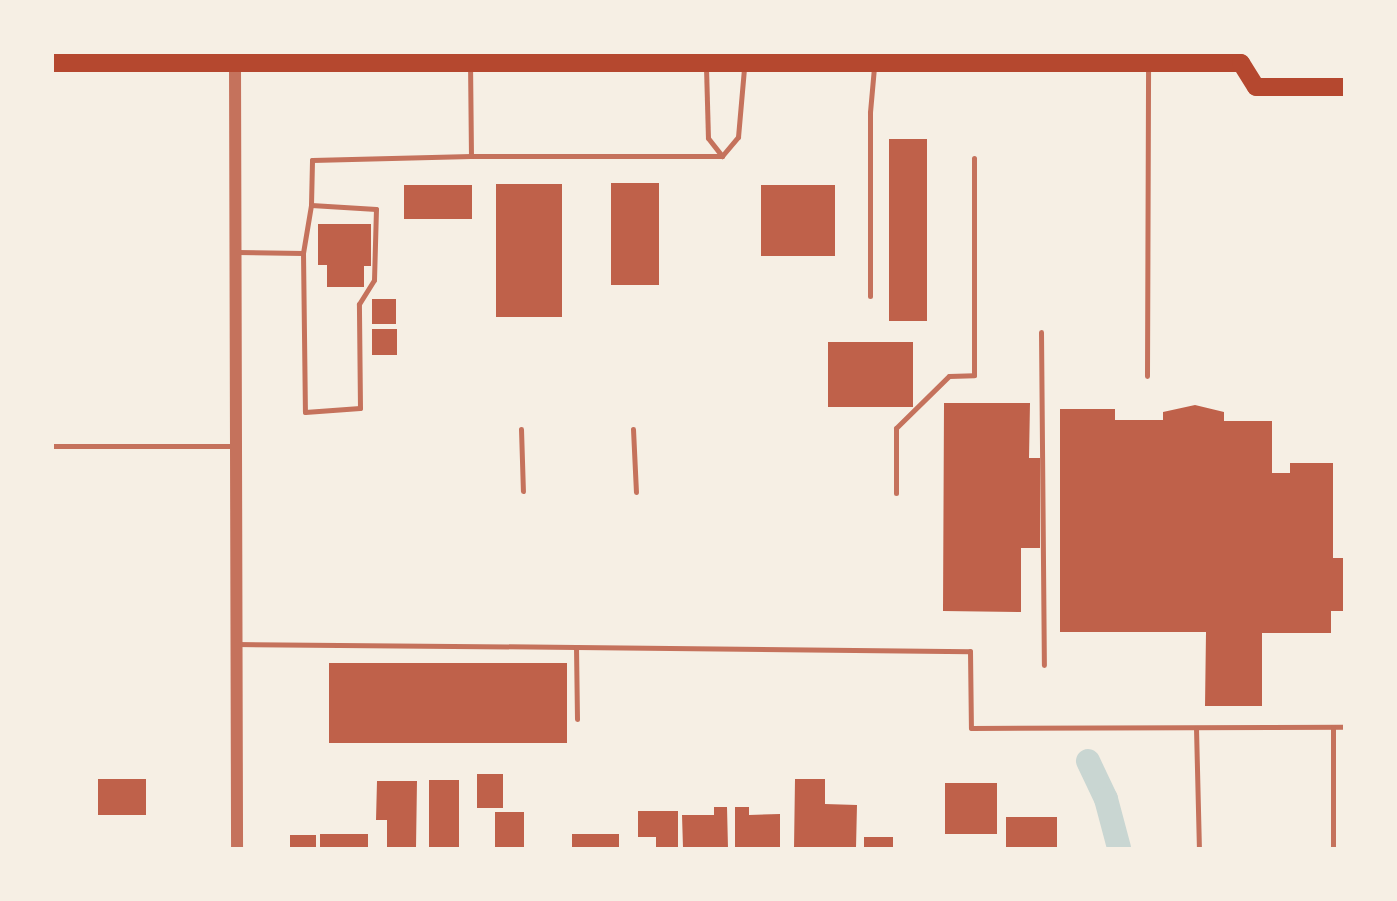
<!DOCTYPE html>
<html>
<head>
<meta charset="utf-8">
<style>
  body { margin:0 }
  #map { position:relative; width:1397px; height:901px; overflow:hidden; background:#f6efe4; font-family:"Noto Sans",sans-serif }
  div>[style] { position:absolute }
  .canal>* { height:24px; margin:-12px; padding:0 12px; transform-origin:12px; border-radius:12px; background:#c9d6d2 }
  .building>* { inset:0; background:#bf614a; transform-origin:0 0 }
  .service>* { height:5px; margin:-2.5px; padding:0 2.5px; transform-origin:2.5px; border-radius:2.5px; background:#c5725c }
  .tertiary>* { height:12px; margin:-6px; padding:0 6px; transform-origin:6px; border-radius:6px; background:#c5725c }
  .primary>* { height:18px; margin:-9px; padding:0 9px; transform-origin:9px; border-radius:9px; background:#b5482f }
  span { translate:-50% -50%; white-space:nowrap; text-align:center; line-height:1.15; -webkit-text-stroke:5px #f6efe4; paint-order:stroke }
  .frame { position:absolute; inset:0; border:54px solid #f6efe4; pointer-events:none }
</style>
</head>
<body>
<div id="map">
  <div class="canal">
    <i style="left:1088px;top:761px;width:42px;rotate:64.7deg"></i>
    <i style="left:1106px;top:799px;width:51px;rotate:75.1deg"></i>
  </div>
  <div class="building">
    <i style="left:927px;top:139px;width:182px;height:38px;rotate:90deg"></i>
    <i style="left:611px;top:183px;width:48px;height:102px"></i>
    <i style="left:496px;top:184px;width:66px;height:133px"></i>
    <i style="left:404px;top:185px;width:68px;height:34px"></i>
    <i style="left:761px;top:185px;width:74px;height:71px"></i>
    <i style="clip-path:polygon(318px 224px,371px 224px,371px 266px,364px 266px,364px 287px,327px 287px,327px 265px,318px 265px)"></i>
    <i style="left:372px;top:299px;width:24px;height:25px"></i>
    <i style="left:372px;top:329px;width:25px;height:26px"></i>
    <i style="left:828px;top:342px;width:85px;height:65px"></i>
    <i style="clip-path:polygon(944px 403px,1030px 403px,1029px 458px,1040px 458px,1040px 548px,1021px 548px,1021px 612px,943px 611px)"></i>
    <i style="clip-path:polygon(1195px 405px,1224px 412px,1224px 421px,1272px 421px,1272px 473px,1290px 473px,1290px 463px,1333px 463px,1333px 558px,1344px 558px,1344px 611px,1331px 611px,1331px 633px,1262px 633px,1262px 706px,1205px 706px,1206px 632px,1060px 632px,1060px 409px,1115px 409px,1115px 420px,1163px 420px,1163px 412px)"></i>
    <i style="left:329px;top:663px;width:238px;height:80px"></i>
    <i style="left:477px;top:774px;width:26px;height:34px"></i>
    <i style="left:98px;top:779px;width:48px;height:36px"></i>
    <i style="clip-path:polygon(795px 779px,825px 779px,825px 804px,857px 805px,856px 848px,794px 848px)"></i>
    <i style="left:429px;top:780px;width:30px;height:68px"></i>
    <i style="clip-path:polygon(377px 781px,417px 781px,416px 848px,387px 848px,387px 820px,376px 820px)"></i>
    <i style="left:945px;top:783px;width:52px;height:51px"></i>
    <i style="clip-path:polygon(714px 807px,727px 807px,728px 848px,683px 848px,682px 815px,714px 815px)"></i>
    <i style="clip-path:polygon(735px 807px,749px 807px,749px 815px,780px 814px,780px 848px,735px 848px)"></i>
    <i style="clip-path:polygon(638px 811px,678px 811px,678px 848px,656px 848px,656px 837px,638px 837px)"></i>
    <i style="left:495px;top:812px;width:29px;height:36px"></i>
    <i style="left:1006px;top:817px;width:51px;height:31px"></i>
    <i style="left:320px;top:834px;width:48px;height:14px"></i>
    <i style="left:572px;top:834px;width:47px;height:14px"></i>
    <i style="left:290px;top:835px;width:26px;height:13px"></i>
    <i style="left:864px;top:837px;width:29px;height:11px"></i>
  </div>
  <div class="service">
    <i style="left:706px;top:67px;width:71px;rotate:88.4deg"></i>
    <i style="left:708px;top:138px;width:23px;rotate:52deg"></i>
    <i style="left:471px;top:156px;width:251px"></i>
    <i style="left:722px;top:156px;width:25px;rotate:-50deg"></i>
    <i style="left:738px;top:137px;width:69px;rotate:-85deg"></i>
    <i style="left:236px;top:252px;width:67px;rotate:0.9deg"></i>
    <i style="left:303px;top:253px;width:159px;rotate:89.3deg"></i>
    <i style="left:305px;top:412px;width:55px;rotate:-4.2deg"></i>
    <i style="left:360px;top:408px;width:104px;rotate:-90.6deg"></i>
    <i style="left:359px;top:304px;width:28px;rotate:-58deg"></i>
    <i style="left:374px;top:280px;width:71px;rotate:-88.4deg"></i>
    <i style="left:376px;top:209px;width:65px;rotate:-176.5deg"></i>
    <i style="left:311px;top:205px;width:45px;rotate:-88.7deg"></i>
    <i style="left:312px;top:160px;width:159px;rotate:-1.4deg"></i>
    <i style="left:471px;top:156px;width:89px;rotate:-90.6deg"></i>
    <i style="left:303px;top:253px;width:49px;rotate:-80.5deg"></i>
    <i style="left:870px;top:296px;width:184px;rotate:-90deg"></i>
    <i style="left:870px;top:112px;width:45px;rotate:-84.9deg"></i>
    <i style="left:1041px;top:332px;width:333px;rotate:89.5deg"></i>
    <i style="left:1147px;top:376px;width:309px;rotate:-89.8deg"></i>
    <i style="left:521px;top:429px;width:62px;rotate:88.2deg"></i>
    <i style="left:633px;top:429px;width:63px;rotate:87.3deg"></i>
    <i style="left:52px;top:446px;width:183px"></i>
    <i style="left:896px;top:493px;width:65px;rotate:-90deg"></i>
    <i style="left:896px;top:428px;width:74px;rotate:-44.5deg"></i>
    <i style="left:949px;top:376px;width:25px;rotate:-2deg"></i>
    <i style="left:974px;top:375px;width:217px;rotate:-90deg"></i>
    <i style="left:236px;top:644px;width:340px;rotate:0.5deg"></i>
    <i style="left:576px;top:647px;width:72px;rotate:89.2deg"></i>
    <i style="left:576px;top:647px;width:394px;rotate:0.6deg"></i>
    <i style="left:970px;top:651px;width:77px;rotate:89.3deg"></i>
    <i style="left:971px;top:728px;width:373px;rotate:-0.2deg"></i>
    <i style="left:1333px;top:727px;width:121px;rotate:90deg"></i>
    <i style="left:1196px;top:728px;width:120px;rotate:88.6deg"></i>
  </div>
  <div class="tertiary">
    <i style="left:235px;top:63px;width:785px;rotate:89.85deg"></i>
  </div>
  <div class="primary">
    <i style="left:52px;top:63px;width:1189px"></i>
    <i style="left:1241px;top:63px;width:28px;rotate:58deg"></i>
    <i style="left:1256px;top:87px;width:88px"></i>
  </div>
  <div class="frame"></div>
</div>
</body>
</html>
